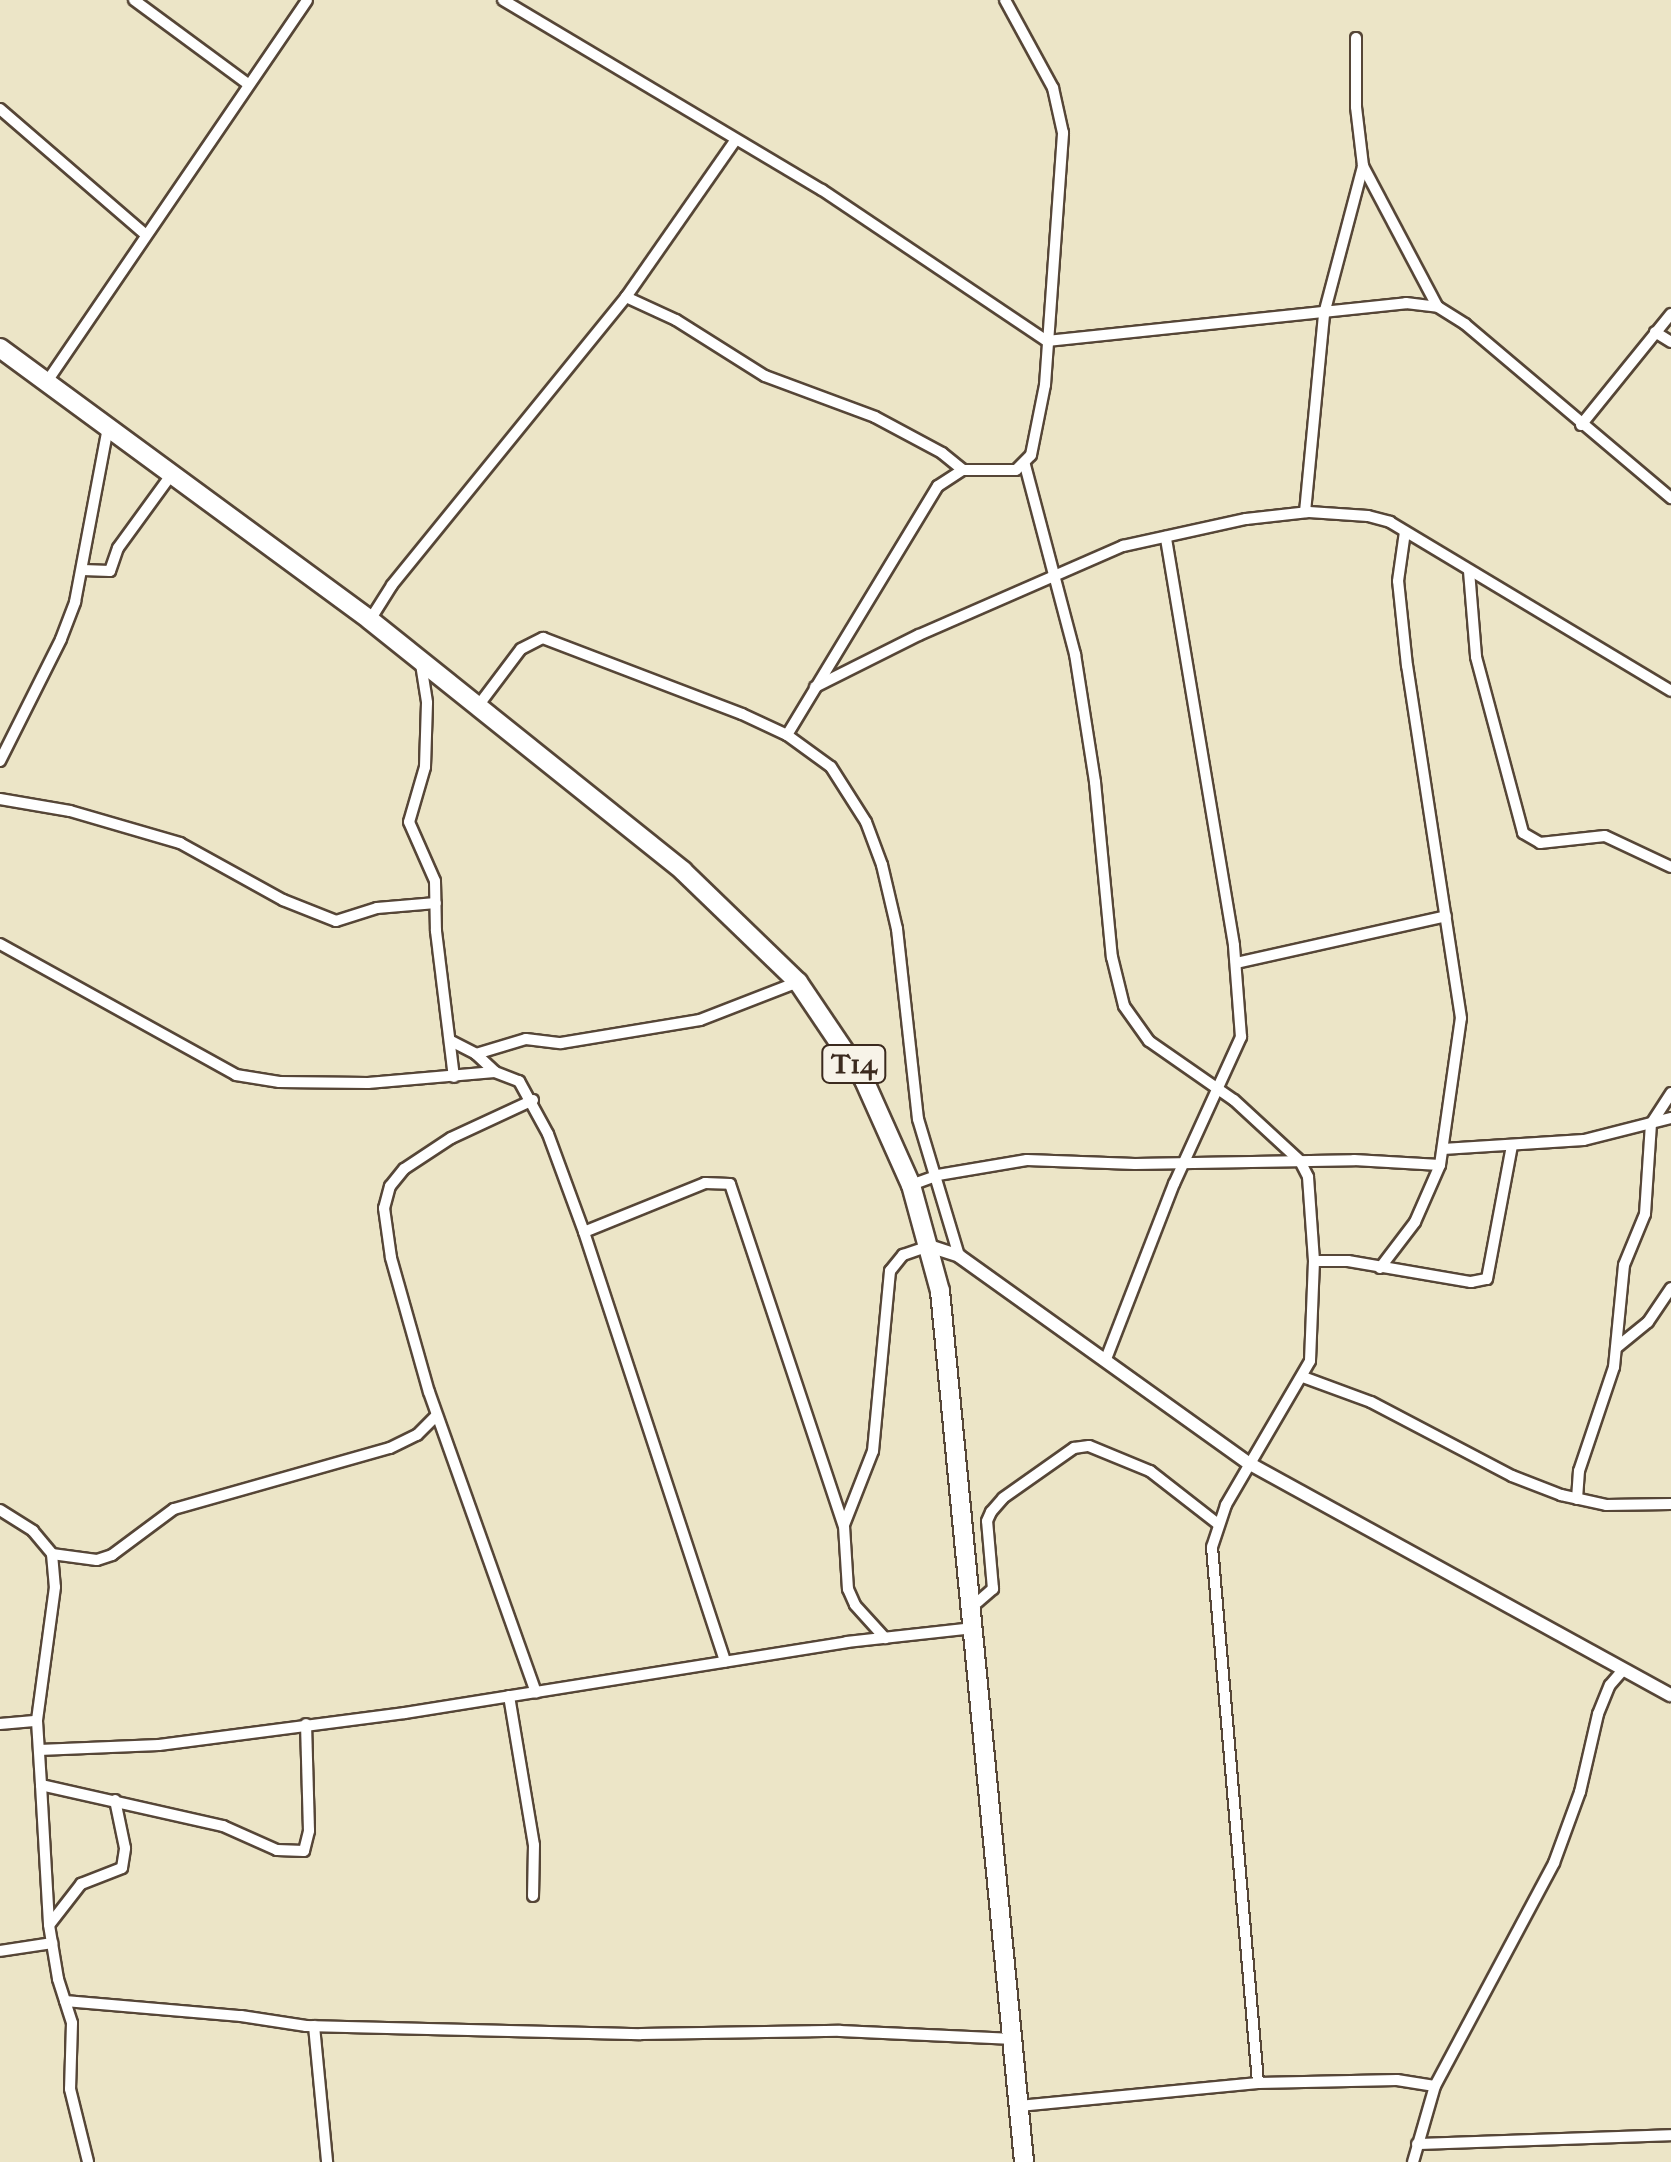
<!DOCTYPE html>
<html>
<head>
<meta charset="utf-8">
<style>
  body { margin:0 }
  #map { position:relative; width:1671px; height:2162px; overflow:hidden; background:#ece5c7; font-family:"IM FELL French Canon",serif }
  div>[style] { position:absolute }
  .roads { filter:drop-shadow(2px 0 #564637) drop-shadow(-2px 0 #564637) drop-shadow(0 2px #564637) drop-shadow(0 -2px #564637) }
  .minor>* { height:10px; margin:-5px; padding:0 5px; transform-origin:5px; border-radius:5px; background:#fff }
  .tertiary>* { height:12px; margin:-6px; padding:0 6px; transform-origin:6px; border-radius:6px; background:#fff }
  .trunk>* { height:18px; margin:-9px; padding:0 9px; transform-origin:9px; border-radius:9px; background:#fff }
  span { translate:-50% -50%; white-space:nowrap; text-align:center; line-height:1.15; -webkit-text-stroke:9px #f7f3e8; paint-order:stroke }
  .shield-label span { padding:2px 8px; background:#f7f3e8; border:2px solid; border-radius:8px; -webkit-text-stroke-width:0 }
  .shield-label { font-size:28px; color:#3b2a1e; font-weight:700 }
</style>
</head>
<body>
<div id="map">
  <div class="roads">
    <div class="minor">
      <i style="left:134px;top:0;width:142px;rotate:36.4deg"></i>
      <i style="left:503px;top:0;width:371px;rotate:30.8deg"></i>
      <i style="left:822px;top:190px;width:271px;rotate:33.9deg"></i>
      <i style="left:1047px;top:341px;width:361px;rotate:-6deg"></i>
      <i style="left:1406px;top:303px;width:32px;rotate:7deg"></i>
      <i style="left:1438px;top:307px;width:32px;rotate:32deg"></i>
      <i style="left:1465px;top:324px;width:270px;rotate:40.2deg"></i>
      <i style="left:1356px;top:38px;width:69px;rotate:90deg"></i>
      <i style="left:1356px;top:107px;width:59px;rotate:83.2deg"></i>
      <i style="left:1363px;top:166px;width:158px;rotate:62.1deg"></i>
      <i style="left:0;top:109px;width:191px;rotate:40.8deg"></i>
      <i style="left:626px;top:297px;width:55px;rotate:24.7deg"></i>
      <i style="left:676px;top:320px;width:105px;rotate:32.2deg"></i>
      <i style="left:765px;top:376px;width:117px;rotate:20.4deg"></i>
      <i style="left:875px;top:417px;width:76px;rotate:28.2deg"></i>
      <i style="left:942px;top:453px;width:27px;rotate:39deg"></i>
      <i style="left:1655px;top:332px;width:19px;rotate:32deg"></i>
      <i style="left:46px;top:383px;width:463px;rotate:-55.7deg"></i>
      <i style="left:1581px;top:425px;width:143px;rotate:-51deg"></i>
      <i style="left:1025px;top:465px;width:196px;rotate:75.2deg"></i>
      <i style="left:1075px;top:654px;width:130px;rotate:81.1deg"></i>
      <i style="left:1095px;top:782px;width:176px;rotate:84.5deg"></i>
      <i style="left:1112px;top:957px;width:50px;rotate:76.2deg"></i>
      <i style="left:1124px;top:1006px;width:43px;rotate:54.5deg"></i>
      <i style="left:1149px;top:1041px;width:103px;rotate:34.8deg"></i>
      <i style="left:1234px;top:1100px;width:90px;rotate:42.7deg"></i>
      <i style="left:1300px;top:1161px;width:18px;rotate:63deg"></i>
      <i style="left:1308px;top:1177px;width:84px;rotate:85.9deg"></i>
      <i style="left:1314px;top:1261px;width:100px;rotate:92.3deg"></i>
      <i style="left:1310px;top:1361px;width:167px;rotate:120.3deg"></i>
      <i style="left:1226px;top:1505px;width:44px;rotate:108.4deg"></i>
      <i style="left:1212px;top:1547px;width:538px;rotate:85.09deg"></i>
      <i style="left:1305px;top:512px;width:199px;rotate:-84.5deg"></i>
      <i style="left:1324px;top:314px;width:153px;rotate:-75.2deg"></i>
      <i style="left:83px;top:570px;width:27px;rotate:2deg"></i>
      <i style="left:110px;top:571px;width:24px;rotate:-71deg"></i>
      <i style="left:118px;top:548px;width:90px;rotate:-54deg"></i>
      <i style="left:1469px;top:571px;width:86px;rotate:85.3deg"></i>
      <i style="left:1476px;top:657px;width:182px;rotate:75deg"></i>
      <i style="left:1523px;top:833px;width:20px;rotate:30deg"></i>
      <i style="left:1540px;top:843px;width:65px;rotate:-6.1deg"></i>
      <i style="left:1605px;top:836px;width:73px;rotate:25.2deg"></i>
      <i style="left:370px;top:620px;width:41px;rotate:-57.8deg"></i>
      <i style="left:392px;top:585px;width:371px;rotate:-50.9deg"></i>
      <i style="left:626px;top:297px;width:190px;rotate:-55.1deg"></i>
      <i style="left:421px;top:664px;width:39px;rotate:81deg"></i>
      <i style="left:427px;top:703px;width:64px;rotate:91.8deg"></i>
      <i style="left:425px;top:767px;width:57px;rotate:106.2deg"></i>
      <i style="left:409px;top:822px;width:64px;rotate:66.2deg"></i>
      <i style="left:435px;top:881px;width:50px;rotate:88.9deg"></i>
      <i style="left:436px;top:931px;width:147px;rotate:83deg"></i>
      <i style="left:815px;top:687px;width:116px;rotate:-26.6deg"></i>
      <i style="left:919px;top:635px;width:223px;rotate:-23.6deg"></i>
      <i style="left:1123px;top:546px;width:126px;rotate:-12.4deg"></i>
      <i style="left:1246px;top:519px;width:63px;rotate:-6.3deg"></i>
      <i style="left:1309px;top:512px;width:59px;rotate:3.9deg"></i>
      <i style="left:1368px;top:516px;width:23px;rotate:15deg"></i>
      <i style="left:1390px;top:522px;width:328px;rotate:31deg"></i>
      <i style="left:478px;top:706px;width:71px;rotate:-53deg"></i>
      <i style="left:521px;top:649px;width:25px;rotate:-27deg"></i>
      <i style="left:543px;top:638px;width:213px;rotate:20.9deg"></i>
      <i style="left:742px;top:714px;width:50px;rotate:25deg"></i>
      <i style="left:787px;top:735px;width:54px;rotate:36deg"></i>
      <i style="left:831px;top:767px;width:65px;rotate:57.5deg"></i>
      <i style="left:866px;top:822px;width:46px;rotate:69.6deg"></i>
      <i style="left:882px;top:865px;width:66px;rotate:76.8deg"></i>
      <i style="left:897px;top:929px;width:191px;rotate:83.7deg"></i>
      <i style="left:918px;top:1119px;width:143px;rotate:73.3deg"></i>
      <i style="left:787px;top:735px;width:291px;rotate:-58.8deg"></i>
      <i style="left:938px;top:486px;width:30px;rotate:-33deg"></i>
      <i style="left:963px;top:470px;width:53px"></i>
      <i style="left:1016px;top:470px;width:21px;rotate:-45deg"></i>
      <i style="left:1031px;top:455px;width:71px;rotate:-78.7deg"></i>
      <i style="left:1045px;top:385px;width:253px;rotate:-85.9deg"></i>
      <i style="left:1063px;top:133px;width:46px;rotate:-102.5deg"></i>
      <i style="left:1053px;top:88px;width:100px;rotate:-118.6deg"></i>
      <i style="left:0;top:761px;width:136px;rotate:-63.4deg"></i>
      <i style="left:61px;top:639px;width:40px;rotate:-69deg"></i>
      <i style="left:75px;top:602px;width:178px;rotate:-79.3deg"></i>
      <i style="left:0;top:799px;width:71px;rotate:9.7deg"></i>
      <i style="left:70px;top:811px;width:115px;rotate:16.2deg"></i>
      <i style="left:180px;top:843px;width:118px;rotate:29deg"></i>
      <i style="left:283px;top:900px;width:57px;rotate:21.6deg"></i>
      <i style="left:336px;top:921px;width:43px;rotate:-17.6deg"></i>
      <i style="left:377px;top:908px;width:59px;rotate:-4.8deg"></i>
      <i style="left:0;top:944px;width:270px;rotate:29deg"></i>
      <i style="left:236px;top:1075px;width:44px;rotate:9.2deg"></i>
      <i style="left:279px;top:1082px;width:89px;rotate:0.6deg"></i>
      <i style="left:368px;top:1083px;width:127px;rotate:-5deg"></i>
      <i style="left:495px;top:1072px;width:26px;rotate:21deg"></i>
      <i style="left:519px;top:1081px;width:60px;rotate:61.3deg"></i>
      <i style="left:548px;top:1134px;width:104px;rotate:69.8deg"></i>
      <i style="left:584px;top:1232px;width:452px;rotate:71.8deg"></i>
      <i style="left:1236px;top:963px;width:215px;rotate:-12.6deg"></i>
      <i style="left:451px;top:1041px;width:28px;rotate:27deg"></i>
      <i style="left:476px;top:1054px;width:26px;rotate:43deg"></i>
      <i style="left:476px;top:1054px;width:52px;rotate:-16.7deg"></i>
      <i style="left:526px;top:1039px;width:35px;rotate:7deg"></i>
      <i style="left:561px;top:1043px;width:141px;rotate:-9.4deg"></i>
      <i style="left:700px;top:1020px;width:105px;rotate:-21.2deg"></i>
      <i style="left:533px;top:1100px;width:90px;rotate:155.1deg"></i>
      <i style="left:451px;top:1138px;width:56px;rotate:146.6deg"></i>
      <i style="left:404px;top:1169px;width:22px;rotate:129deg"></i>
      <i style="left:390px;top:1186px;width:23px;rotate:105deg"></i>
      <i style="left:384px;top:1208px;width:50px;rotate:82deg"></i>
      <i style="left:391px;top:1258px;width:139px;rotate:74.2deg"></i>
      <i style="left:429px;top:1392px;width:319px;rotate:70.4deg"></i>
      <i style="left:1443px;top:1149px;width:141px;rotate:-3.7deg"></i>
      <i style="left:1584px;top:1140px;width:90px;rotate:-14.2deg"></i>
      <i style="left:911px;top:1185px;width:29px;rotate:-20deg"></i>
      <i style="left:938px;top:1175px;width:90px;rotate:-9.6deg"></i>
      <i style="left:1027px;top:1160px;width:108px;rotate:2.1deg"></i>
      <i style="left:1135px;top:1164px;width:219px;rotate:-1deg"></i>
      <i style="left:1354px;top:1160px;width:86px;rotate:3.3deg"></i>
      <i style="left:584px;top:1232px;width:131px;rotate:-22deg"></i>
      <i style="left:705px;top:1183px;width:25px;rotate:2deg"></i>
      <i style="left:730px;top:1184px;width:360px;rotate:71.6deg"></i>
      <i style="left:844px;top:1526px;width:63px;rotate:86.4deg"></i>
      <i style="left:848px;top:1589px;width:17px;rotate:66deg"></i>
      <i style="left:855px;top:1605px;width:45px;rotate:47.7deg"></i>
      <i style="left:1314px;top:1261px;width:34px"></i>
      <i style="left:1348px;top:1261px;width:125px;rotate:9.7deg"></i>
      <i style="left:1471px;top:1282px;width:16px;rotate:-11deg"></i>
      <i style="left:1487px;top:1279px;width:135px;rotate:-79.4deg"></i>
      <i style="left:1380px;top:1268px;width:58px;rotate:-52.7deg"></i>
      <i style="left:1415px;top:1222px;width:62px;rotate:-66.3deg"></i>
      <i style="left:1440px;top:1165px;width:148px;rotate:-81.9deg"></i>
      <i style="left:1461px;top:1018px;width:356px;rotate:-98.7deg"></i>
      <i style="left:1407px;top:666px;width:85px;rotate:-96deg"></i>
      <i style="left:1398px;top:581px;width:49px;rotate:-81.9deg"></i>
      <i style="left:1616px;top:1348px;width:41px;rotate:-39.1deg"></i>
      <i style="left:1648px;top:1322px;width:41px;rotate:-55.9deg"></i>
      <i style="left:1106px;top:1359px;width:188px;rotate:-68.8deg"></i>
      <i style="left:1174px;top:1184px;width:162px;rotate:-65.5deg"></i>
      <i style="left:1241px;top:1037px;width:92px;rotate:-94.4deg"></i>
      <i style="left:1234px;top:945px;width:414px;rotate:-99.5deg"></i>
      <i style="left:1303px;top:1377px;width:72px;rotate:20.2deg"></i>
      <i style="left:1371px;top:1402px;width:159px;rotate:27.7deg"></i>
      <i style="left:1512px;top:1476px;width:53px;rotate:21.2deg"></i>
      <i style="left:1561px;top:1495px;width:46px;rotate:12.5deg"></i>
      <i style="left:1606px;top:1505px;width:65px;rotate:-0.9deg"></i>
      <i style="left:1577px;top:1499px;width:28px;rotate:-86deg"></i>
      <i style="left:1579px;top:1471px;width:110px;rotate:-71.4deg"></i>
      <i style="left:1614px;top:1367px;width:102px;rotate:-84.4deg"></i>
      <i style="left:1624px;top:1265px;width:55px;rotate:-67.6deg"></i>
      <i style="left:1645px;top:1214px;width:90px;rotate:-86.2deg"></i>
      <i style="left:1651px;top:1124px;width:37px;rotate:-57deg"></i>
      <i style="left:0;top:1510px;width:39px;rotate:32deg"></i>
      <i style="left:33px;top:1531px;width:30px;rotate:50deg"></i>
      <i style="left:52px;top:1554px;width:33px;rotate:85deg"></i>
      <i style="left:55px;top:1587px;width:135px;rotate:97.7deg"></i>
      <i style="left:37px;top:1721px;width:64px;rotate:86.4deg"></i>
      <i style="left:41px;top:1785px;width:140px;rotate:86.7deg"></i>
      <i style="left:49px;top:1925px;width:55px;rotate:80.5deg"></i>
      <i style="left:58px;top:1979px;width:46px;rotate:72.3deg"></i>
      <i style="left:72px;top:2023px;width:66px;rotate:91.7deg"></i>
      <i style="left:70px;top:2089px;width:75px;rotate:76.1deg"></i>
      <i style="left:844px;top:1525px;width:79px;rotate:-68.6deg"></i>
      <i style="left:873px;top:1451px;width:181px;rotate:-84.6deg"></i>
      <i style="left:890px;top:1271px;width:21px;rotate:-51deg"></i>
      <i style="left:903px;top:1255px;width:28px;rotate:-19deg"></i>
      <i style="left:52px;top:1554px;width:45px;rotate:7.6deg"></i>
      <i style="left:97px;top:1560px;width:16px;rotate:-18deg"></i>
      <i style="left:112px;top:1555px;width:77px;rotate:-36.6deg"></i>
      <i style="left:174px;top:1509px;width:224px;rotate:-15.8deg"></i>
      <i style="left:390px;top:1448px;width:30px;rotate:-26deg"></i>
      <i style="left:417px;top:1435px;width:27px;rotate:-45deg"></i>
      <i style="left:972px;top:1607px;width:28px;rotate:-41deg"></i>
      <i style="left:993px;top:1589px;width:68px;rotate:-95deg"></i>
      <i style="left:987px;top:1521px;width:10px;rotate:-66deg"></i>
      <i style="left:991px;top:1512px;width:18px;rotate:-49deg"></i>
      <i style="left:1003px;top:1498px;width:87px;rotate:-35.2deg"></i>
      <i style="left:1074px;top:1448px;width:15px;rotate:-8deg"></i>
      <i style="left:1089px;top:1446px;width:66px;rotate:22.3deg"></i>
      <i style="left:1150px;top:1471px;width:86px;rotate:37.9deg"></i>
      <i style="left:509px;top:1696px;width:151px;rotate:80.5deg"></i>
      <i style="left:534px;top:1845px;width:51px;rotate:91.1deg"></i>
      <i style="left:0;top:1724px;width:37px;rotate:-5deg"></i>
      <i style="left:39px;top:1750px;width:120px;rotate:-2.4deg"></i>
      <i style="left:159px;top:1745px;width:248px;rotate:-7.4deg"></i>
      <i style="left:405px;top:1713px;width:448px;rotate:-9.1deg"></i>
      <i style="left:847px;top:1642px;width:127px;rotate:-6.3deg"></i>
      <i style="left:41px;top:1785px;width:187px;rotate:12.7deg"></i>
      <i style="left:223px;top:1826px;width:59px;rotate:24deg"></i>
      <i style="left:277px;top:1850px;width:27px;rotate:2deg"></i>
      <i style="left:304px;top:1851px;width:21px;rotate:-76deg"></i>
      <i style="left:309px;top:1831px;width:107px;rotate:-91.6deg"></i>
      <i style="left:50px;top:1924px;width:51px;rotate:-52.2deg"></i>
      <i style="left:81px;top:1884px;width:44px;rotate:-21.3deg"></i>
      <i style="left:122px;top:1868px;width:20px;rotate:-81deg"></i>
      <i style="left:125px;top:1848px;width:49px;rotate:-101.8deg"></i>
      <i style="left:0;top:1951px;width:53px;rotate:-8.7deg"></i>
      <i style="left:65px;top:2001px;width:177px;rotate:4.9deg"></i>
      <i style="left:241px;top:2016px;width:66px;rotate:8.7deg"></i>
      <i style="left:306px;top:2026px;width:335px;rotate:1.4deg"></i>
      <i style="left:641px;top:2034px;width:199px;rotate:-0.9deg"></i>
      <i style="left:840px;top:2031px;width:174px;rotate:2.6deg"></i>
      <i style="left:314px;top:2026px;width:137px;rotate:84.5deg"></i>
      <i style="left:1019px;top:2106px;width:240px;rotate:-5.5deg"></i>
      <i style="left:1258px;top:2083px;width:139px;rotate:-1.2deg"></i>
      <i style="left:1397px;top:2080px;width:38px;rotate:9deg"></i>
      <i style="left:1417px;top:2144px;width:254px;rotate:-2deg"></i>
      <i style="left:1413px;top:2162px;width:79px;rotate:-73.9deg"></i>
      <i style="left:1435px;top:2086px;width:253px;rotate:-61.9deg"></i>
      <i style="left:1554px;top:1863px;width:76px;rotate:-69.9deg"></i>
      <i style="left:1580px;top:1792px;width:80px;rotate:-77deg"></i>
      <i style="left:1598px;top:1714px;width:31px;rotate:-68deg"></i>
      <i style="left:1610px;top:1685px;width:21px;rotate:-49deg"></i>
    </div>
    <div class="tertiary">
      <i style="left:929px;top:1246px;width:32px;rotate:18deg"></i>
      <i style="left:959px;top:1256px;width:358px;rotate:35.6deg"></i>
      <i style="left:1250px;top:1464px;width:480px;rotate:28.8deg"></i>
    </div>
    <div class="trunk">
      <i style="left:0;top:348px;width:459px;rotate:36.3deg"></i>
      <i style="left:370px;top:620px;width:401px;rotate:38.7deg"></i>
      <i style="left:683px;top:871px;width:160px;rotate:44deg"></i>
      <i style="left:798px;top:982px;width:118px;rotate:56deg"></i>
      <i style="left:864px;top:1080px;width:115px;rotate:65.9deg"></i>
      <i style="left:911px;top:1185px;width:110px;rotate:74.7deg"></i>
      <i style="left:940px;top:1291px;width:875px;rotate:84.49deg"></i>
    </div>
  </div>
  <div class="shield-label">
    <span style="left:854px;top:1064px">T14</span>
  </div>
</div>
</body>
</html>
